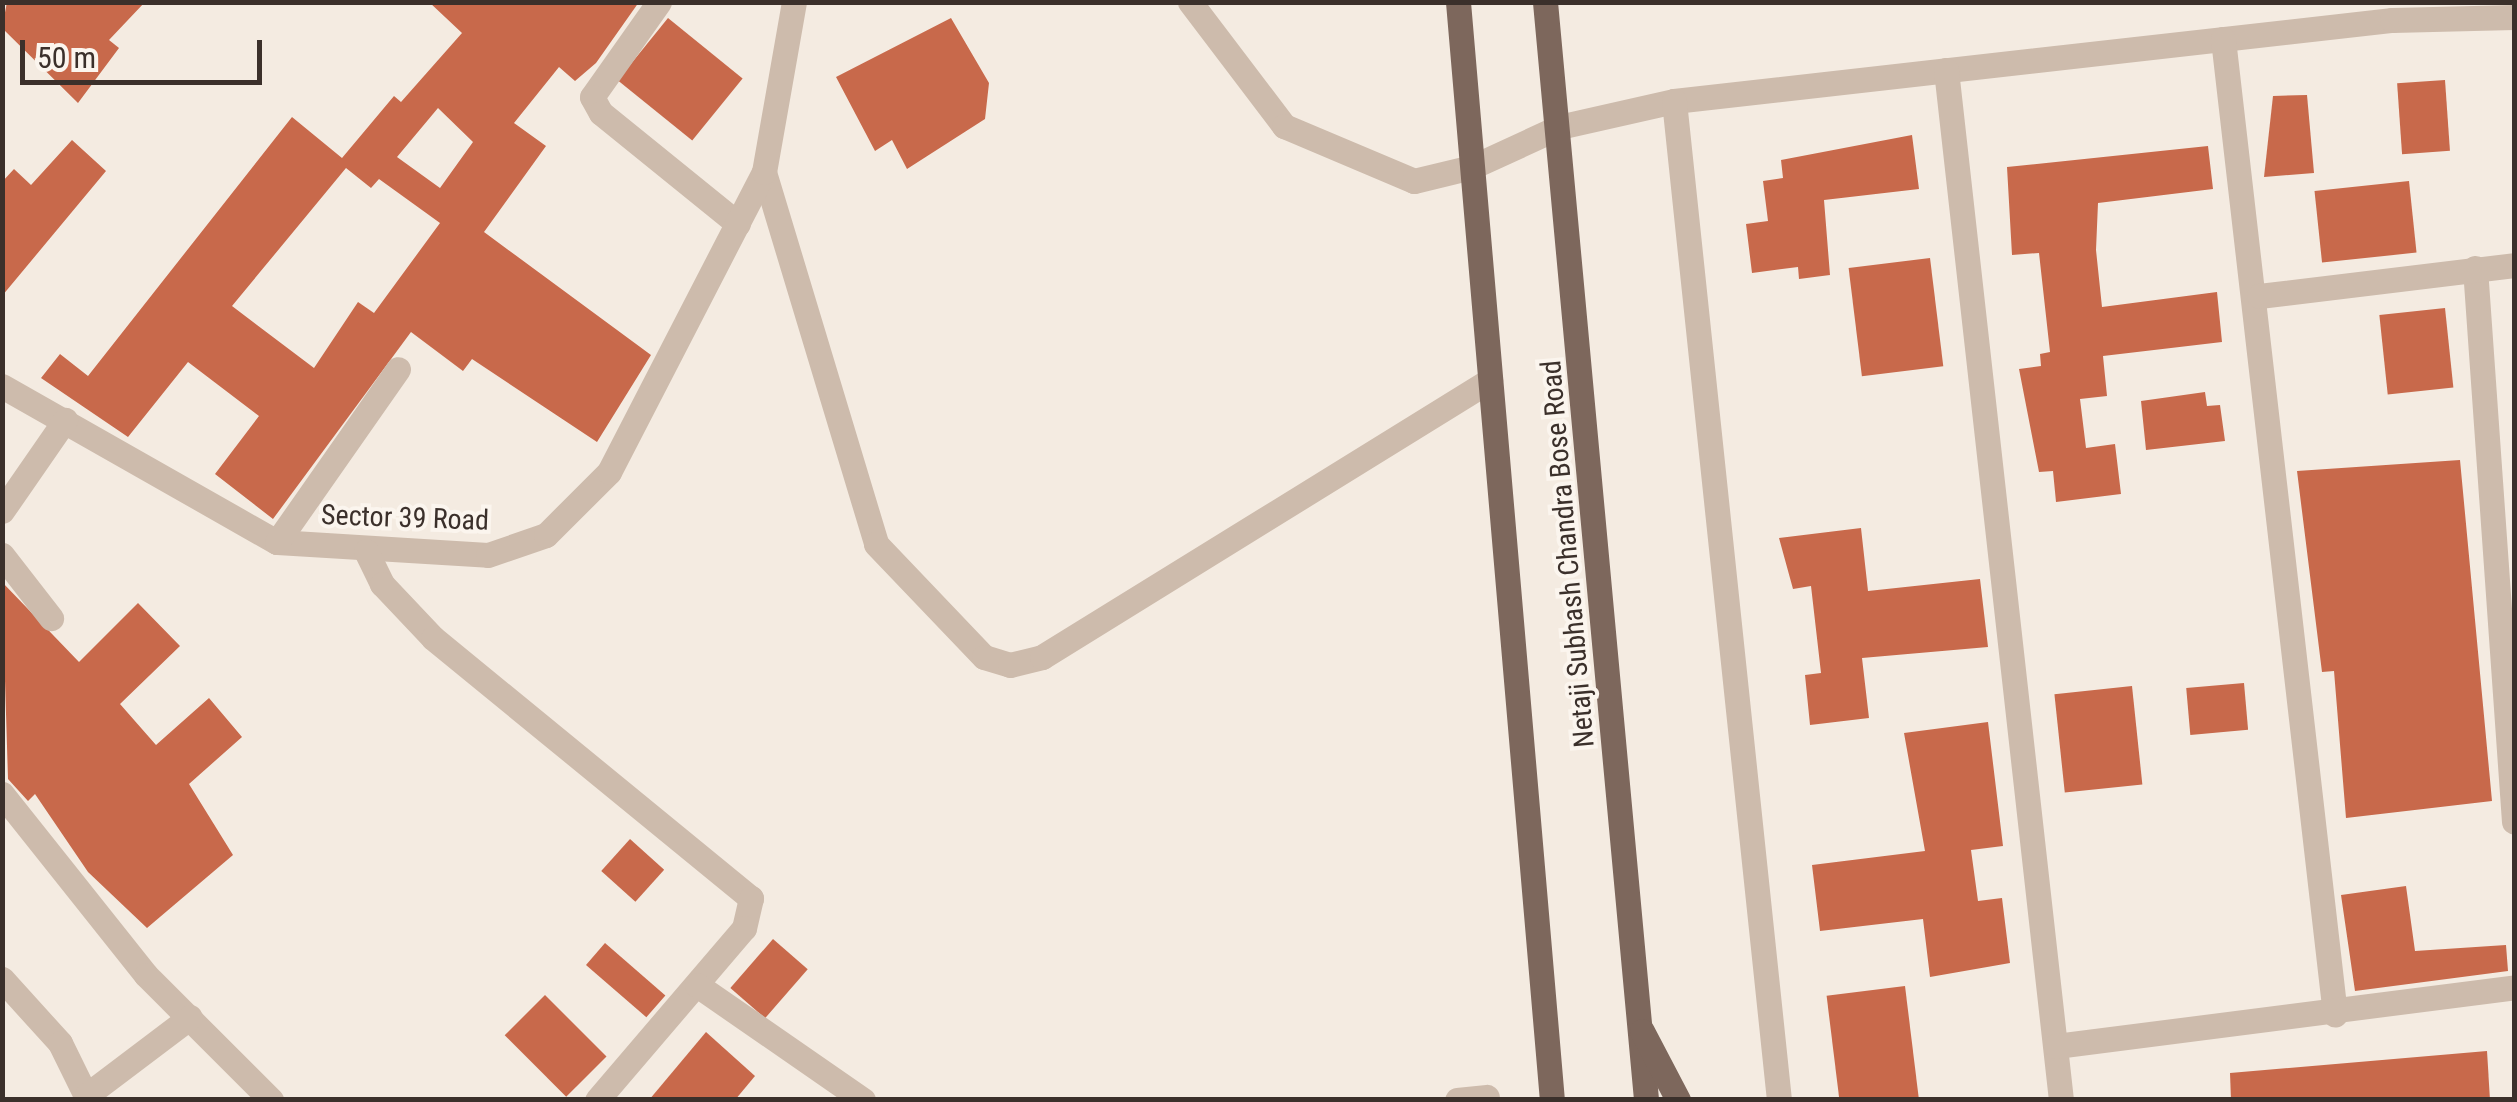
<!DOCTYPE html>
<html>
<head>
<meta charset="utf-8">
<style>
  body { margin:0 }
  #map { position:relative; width:2517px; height:1102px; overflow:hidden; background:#f4ebe1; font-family:"Roboto Condensed",sans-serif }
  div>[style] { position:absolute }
  .building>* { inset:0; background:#c8694b; transform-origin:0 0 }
  .minor>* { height:25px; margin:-12.5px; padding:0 12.5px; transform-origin:12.5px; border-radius:12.5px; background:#cdbbac }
  .major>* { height:25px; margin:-12.5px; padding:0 12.5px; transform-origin:12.5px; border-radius:12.5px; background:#7d675c }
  span { translate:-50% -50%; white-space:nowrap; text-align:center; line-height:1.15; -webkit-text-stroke:8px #fbf5ee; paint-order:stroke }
  .street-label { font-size:28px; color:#3b302b }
  .frame { position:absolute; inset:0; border:5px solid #3b302b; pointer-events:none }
  .scale { position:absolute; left:20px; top:40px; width:242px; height:45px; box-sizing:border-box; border:5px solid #3b302b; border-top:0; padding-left:12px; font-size:30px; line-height:35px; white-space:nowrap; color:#3b302b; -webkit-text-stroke:8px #fbf5ee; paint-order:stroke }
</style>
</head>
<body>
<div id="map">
  <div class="building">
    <i style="clip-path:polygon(7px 2px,145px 2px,109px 40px,119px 48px,78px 103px,2px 28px)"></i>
    <i style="clip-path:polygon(evenodd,429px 2px,639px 2px,596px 63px,575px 81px,559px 67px,514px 123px,546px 146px,484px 232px,651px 355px,597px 442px,472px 359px,463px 371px,411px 332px,273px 519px,215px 474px,259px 416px,188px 362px,128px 437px,41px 378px,60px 354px,88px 376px,292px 117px,342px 158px,394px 96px,401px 102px,462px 33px,429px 2px,438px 108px,473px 142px,440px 188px,397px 157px,438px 108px,429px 2px,346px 168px,371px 188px,379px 179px,440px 223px,374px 313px,358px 302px,314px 368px,232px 306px,346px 168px)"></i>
    <i style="left:668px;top:18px;width:96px;height:80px;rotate:39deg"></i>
    <i style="clip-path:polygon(951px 18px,989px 83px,985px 119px,907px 169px,892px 140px,875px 151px,836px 77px)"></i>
    <i style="left:2445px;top:80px;width:71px;height:48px;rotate:86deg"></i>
    <i style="clip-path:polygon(2307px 95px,2314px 173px,2264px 177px,2273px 96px)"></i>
    <i style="clip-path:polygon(1912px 135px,1919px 189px,1824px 200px,1830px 275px,1799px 279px,1798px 267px,1752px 273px,1746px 224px,1768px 221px,1763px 181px,1783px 178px,1781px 160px)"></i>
    <i style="clip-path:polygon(72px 140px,106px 171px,2px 296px,2px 182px,14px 169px,31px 185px)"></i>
    <i style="clip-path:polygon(2208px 146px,2213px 189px,2098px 203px,2096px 250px,2102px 307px,2217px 292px,2222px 342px,2103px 356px,2107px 396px,2080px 399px,2086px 448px,2115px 444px,2121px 494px,2056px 502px,2053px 471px,2039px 472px,2019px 369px,2041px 366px,2040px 354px,2050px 352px,2039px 253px,2012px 255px,2007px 167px)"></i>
    <i style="left:2409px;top:181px;width:72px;height:95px;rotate:84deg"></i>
    <i style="left:1930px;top:258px;width:109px;height:82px;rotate:83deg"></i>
    <i style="left:2445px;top:308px;width:80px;height:66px;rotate:84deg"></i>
    <i style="clip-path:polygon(2205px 392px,2207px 406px,2220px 405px,2225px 441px,2146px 450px,2141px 401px)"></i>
    <i style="clip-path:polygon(2460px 460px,2492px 801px,2346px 818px,2334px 671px,2322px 672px,2297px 471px)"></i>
    <i style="clip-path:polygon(1861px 528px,1868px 591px,1980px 579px,1988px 647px,1862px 658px,1869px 718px,1810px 725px,1805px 675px,1821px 673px,1811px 586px,1793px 589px,1779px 538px)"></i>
    <i style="clip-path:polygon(2px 582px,79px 662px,138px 603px,180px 646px,120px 704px,156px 745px,209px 698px,242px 737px,189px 784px,233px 855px,147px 928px,88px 872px,35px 794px,28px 801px,8px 779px)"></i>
    <i style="left:2244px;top:683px;width:47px;height:58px;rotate:85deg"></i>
    <i style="left:2132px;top:686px;width:99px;height:78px;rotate:84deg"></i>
    <i style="clip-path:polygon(1988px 722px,2003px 846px,1971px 850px,1978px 901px,2002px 898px,2010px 963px,1930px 977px,1923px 919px,1820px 931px,1812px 865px,1925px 851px,1904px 733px)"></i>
    <i style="left:630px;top:839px;width:46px;height:43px;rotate:42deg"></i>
    <i style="clip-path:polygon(2406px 886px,2415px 951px,2506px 945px,2508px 971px,2355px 991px,2341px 895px)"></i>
    <i style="left:773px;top:939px;width:46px;height:65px;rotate:41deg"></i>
    <i style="left:605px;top:943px;width:80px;height:29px;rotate:41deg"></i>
    <i style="left:1905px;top:986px;width:115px;height:79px;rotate:83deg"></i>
    <i style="left:545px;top:995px;width:87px;height:57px;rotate:45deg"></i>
    <i style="clip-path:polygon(706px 1032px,755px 1076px,735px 1100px,649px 1100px)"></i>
    <i style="clip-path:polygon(2487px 1051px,2490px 1100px,2231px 1100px,2230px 1073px)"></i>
  </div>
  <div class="minor">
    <i style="left:659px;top:2px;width:116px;rotate:125.2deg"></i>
    <i style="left:592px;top:97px;width:18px;rotate:61deg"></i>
    <i style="left:601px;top:113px;width:176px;rotate:39deg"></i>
    <i style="left:1190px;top:2px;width:156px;rotate:52.8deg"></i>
    <i style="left:1284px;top:126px;width:141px;rotate:22.9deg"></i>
    <i style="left:1414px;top:181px;width:60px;rotate:-13.6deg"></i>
    <i style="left:1472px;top:167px;width:96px;rotate:-24.7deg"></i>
    <i style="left:1559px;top:127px;width:118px;rotate:-12.7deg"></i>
    <i style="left:1674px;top:101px;width:723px;rotate:-6.44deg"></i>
    <i style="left:2392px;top:20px;width:122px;rotate:-1.4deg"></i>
    <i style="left:2223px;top:39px;width:982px;rotate:83.45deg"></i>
    <i style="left:1946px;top:70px;width:1036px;rotate:83.63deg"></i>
    <i style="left:1674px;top:101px;width:1005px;rotate:84deg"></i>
    <i style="left:764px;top:172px;width:388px;rotate:73.2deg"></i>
    <i style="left:876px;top:544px;width:156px;rotate:46.3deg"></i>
    <i style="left:984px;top:657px;width:27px;rotate:17deg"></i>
    <i style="left:1010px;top:665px;width:33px;rotate:-14deg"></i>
    <i style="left:1042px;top:657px;width:527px;rotate:-31.73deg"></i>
    <i style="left:2475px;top:268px;width:555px;rotate:85.97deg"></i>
    <i style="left:2259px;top:296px;width:257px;rotate:-6.9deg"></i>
    <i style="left:2px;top:386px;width:316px;rotate:29.6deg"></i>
    <i style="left:277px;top:542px;width:211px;rotate:3.5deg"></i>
    <i style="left:488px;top:555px;width:61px;rotate:-19deg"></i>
    <i style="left:546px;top:535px;width:89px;rotate:-45deg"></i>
    <i style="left:609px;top:472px;width:338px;rotate:-62.7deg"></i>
    <i style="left:764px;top:172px;width:173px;rotate:-80deg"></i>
    <i style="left:2px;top:511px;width:111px;rotate:-55.3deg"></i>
    <i style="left:277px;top:542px;width:211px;rotate:-55deg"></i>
    <i style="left:366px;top:551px;width:37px;rotate:64deg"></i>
    <i style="left:382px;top:584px;width:74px;rotate:46.6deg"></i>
    <i style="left:433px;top:638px;width:411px;rotate:39.3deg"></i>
    <i style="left:751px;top:898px;width:31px;rotate:103deg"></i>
    <i style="left:744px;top:928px;width:226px;rotate:130.5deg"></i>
    <i style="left:2px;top:555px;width:80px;rotate:52.1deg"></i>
    <i style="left:2px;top:794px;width:231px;rotate:51.5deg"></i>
    <i style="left:146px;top:975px;width:177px;rotate:45deg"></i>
    <i style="left:2px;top:979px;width:86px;rotate:47.8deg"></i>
    <i style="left:60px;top:1043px;width:64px;rotate:63.8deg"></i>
    <i style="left:697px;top:985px;width:202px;rotate:34.7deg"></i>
    <i style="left:2056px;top:1046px;width:462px;rotate:-7.3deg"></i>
    <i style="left:87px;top:1095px;width:129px;rotate:-37.1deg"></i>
    <i style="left:1457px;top:1100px;width:30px;rotate:-6deg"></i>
  </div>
  <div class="major">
    <i style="left:1458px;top:2px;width:1102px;rotate:85.11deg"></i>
    <i style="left:1545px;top:2px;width:1103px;rotate:84.74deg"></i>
    <i style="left:1642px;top:1031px;width:78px;rotate:62.4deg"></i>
  </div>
  <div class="street-label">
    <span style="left:405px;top:518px;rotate:2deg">Sector 39 Road</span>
    <span style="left:1568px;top:554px;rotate:-95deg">Netaji Subhash Chandra Bose Road</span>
  </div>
  <div class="frame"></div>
  <div class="scale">50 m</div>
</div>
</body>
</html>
